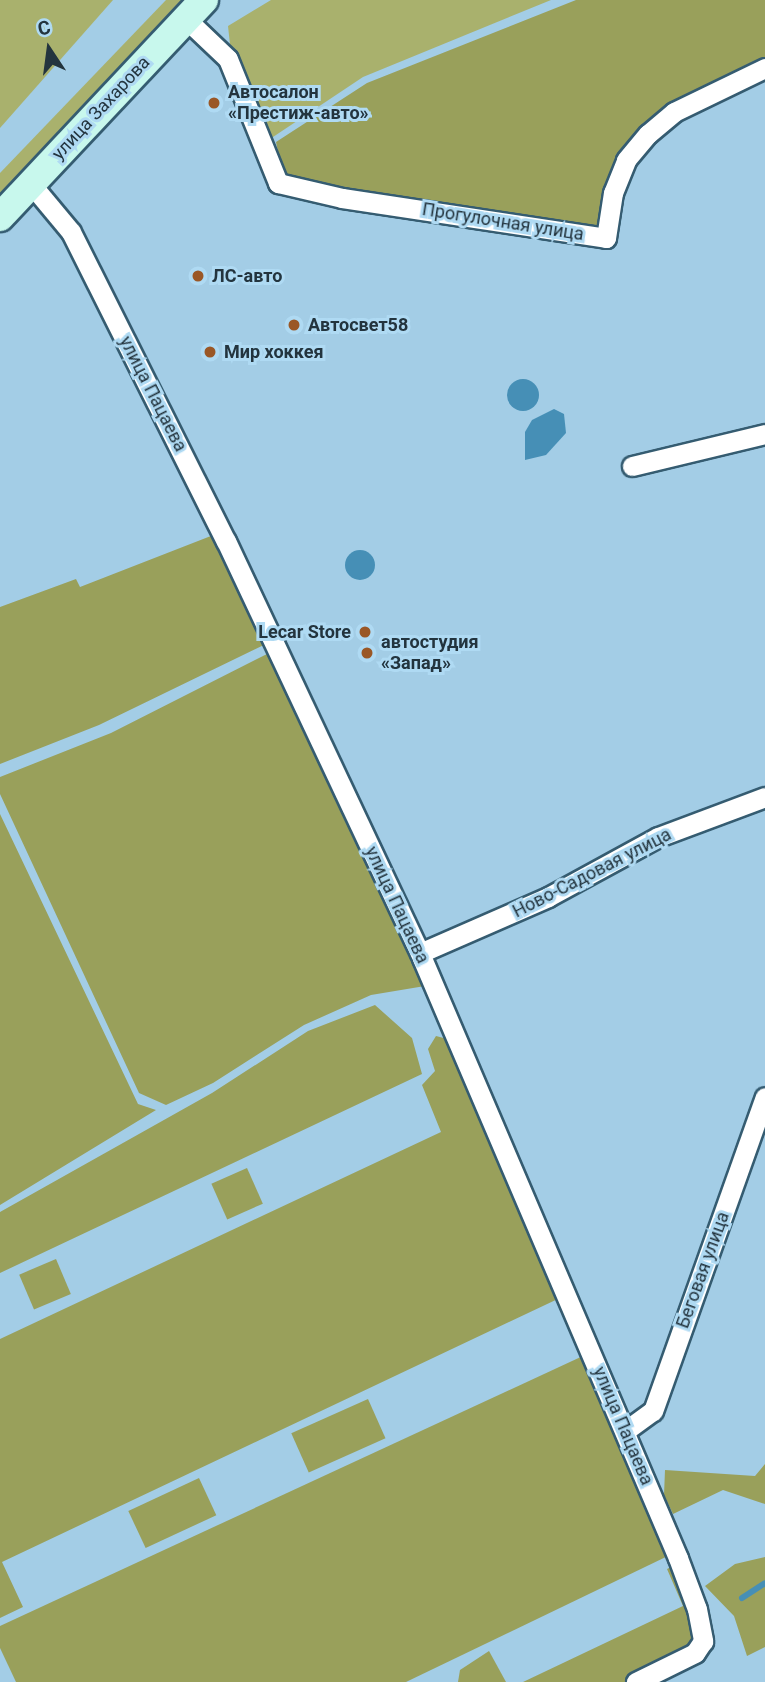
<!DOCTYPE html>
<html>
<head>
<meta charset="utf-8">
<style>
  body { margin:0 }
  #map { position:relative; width:765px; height:1682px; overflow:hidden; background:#a3cde6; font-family:Roboto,sans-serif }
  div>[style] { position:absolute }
  .green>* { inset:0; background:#a9b16d }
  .forest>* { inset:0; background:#99a05b; transform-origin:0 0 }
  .water>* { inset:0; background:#468fb6 }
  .round { border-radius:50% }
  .stream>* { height:6px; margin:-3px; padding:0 3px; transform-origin:3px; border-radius:3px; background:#468fb6 }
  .roads { filter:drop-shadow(2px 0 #355c71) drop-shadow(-2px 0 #355c71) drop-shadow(0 2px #355c71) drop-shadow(0 -2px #355c71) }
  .street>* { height:19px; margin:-9.5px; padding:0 9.5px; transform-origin:9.5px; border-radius:9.5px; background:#fff }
  .secondary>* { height:28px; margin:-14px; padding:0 14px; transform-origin:14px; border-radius:14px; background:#c8f8ed }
  .dots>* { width:19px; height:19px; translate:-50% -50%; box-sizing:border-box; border:4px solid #afdaf3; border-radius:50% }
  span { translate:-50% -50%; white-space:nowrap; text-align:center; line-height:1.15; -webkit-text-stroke:6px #afdaf3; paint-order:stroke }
  .poi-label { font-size:18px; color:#23343e; font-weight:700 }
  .left { translate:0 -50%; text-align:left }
  .right { translate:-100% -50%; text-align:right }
  .street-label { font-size:18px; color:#23343e }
  .north { position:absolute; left:14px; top:14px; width:70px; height:70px; -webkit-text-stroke:5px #afdaf3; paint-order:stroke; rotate:347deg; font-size:19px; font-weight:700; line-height:28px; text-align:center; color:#23343e }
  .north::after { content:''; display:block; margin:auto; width:24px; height:32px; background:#23343e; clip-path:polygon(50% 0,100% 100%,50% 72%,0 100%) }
</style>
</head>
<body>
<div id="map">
  <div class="green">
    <i style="clip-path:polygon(0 0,113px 0,0 128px)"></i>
    <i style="clip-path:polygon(166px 0,194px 0,0 206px,0 173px)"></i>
    <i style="clip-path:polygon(271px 0,551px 0,363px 77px,267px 141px,231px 54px,228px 26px)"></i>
  </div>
  <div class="forest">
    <i style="clip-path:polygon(576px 0,765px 0,765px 60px,642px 131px,600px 226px,341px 190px,282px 173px,276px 142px,367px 83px)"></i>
    <i style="clip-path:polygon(216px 534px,268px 643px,99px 725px,0 764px,0 607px,76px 579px,80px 587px)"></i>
    <i style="clip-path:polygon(273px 651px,431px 985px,371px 995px,304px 1025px,213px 1083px,166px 1105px,139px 1093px,0 794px,0 777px,111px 733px)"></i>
    <i style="clip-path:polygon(0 814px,138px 1104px,156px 1110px,0 1205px)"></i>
    <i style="clip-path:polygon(375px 1005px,412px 1038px,422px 1074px,0 1273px,0 1212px,212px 1093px,308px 1031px)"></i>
    <i style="clip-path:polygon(436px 1036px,455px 1041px,562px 1297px,2px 1562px,23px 1607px,0 1618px,0 1339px,441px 1132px,422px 1085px,435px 1071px,428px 1049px)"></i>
    <i style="left:247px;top:1168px;width:39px;height:39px;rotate:66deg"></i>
    <i style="left:56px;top:1259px;width:38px;height:40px;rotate:67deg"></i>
    <i style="clip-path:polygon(585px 1355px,672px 1554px,406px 1682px,16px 1682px,0 1648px,0 1626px)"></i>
    <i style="left:368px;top:1399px;width:43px;height:84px;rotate:66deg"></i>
    <i style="clip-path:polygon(765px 1464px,765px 1504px,723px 1490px,673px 1514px,664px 1495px,665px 1470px,755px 1476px)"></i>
    <i style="left:199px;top:1478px;width:41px;height:78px;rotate:65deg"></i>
    <i style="clip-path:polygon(765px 1557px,765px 1647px,747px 1656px,734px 1616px,705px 1586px,735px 1564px)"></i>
    <i style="clip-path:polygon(677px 1564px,699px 1638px,692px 1649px,627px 1682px,523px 1682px,683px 1606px,667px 1569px)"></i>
    <i style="clip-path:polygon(489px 1651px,506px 1682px,458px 1682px,460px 1670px)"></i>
  </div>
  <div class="water">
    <i class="round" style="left:507px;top:379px;width:32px;height:32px"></i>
    <i style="clip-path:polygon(554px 409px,564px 414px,566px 433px,546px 455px,525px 460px,525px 432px,532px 420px)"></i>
    <i class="round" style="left:345px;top:550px;width:30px;height:30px"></i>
  </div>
  <div class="stream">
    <i style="left:742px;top:1598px;width:27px;rotate:-33deg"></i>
  </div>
  <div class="roads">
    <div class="street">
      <i style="left:185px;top:18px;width:59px;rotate:43.6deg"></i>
      <i style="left:228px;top:59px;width:134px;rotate:68deg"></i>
      <i style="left:278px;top:183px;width:66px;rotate:13.2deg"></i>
      <i style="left:342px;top:198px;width:267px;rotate:8.6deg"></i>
      <i style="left:606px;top:238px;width:46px;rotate:-81.2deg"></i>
      <i style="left:613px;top:193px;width:35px;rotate:-68deg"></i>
      <i style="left:626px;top:160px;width:34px;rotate:-50deg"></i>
      <i style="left:648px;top:134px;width:34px;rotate:-40deg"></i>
      <i style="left:674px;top:112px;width:101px;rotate:-25.8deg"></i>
      <i style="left:31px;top:184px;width:62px;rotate:50.2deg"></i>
      <i style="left:71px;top:232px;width:346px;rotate:63.4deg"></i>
      <i style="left:226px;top:541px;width:461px;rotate:64.8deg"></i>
      <i style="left:422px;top:958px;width:652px;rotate:66.89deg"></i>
      <i style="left:678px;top:1558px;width:54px;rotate:69.6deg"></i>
      <i style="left:697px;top:1609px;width:33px;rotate:79deg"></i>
      <i style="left:703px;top:1641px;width:14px;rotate:124deg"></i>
      <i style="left:695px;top:1653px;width:66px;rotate:153.8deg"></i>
      <i style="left:632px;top:466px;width:137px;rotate:-13.5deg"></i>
      <i style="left:420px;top:953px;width:140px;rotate:-23.6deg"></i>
      <i style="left:548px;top:897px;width:125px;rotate:-28.6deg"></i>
      <i style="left:658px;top:837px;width:114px;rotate:-20.5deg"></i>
      <i style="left:625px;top:1431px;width:34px;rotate:-36deg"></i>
      <i style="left:653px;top:1411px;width:333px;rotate:-70.4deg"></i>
    </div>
    <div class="secondary">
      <i style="left:0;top:217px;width:298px;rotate:-46.8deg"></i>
    </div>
  </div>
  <div class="dots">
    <i style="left:214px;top:103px;background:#9a5726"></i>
    <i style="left:198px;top:276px;background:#9a5726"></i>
    <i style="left:294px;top:325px;background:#9a5726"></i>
    <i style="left:210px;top:352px;background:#9a5726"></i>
    <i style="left:365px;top:632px;background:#9a5726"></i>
    <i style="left:367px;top:653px;background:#9a5726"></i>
  </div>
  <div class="poi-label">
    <span class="left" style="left:228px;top:103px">Автосалон<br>«Престиж-авто»</span>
    <span class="left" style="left:212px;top:276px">ЛС-авто</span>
    <span class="left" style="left:308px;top:325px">Автосвет58</span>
    <span class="left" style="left:224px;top:352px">Мир хоккея</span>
    <span class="right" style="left:351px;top:632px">Lecar Store</span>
    <span class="left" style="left:381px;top:653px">автостудия<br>«Запад»</span>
  </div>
  <div class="street-label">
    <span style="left:101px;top:108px;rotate:-47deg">улица Захарова</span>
    <span style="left:503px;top:222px;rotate:9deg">Прогулочная улица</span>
    <span style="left:153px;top:394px;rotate:63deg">улица Пацаева</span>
    <span style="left:592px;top:873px;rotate:-27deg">Ново-Садовая улица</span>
    <span style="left:397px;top:905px;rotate:65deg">улица Пацаева</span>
    <span style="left:703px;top:1270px;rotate:-70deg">Беговая улица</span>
    <span style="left:623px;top:1426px;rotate:67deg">улица Пацаева</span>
  </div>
  <div class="north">С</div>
</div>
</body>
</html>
